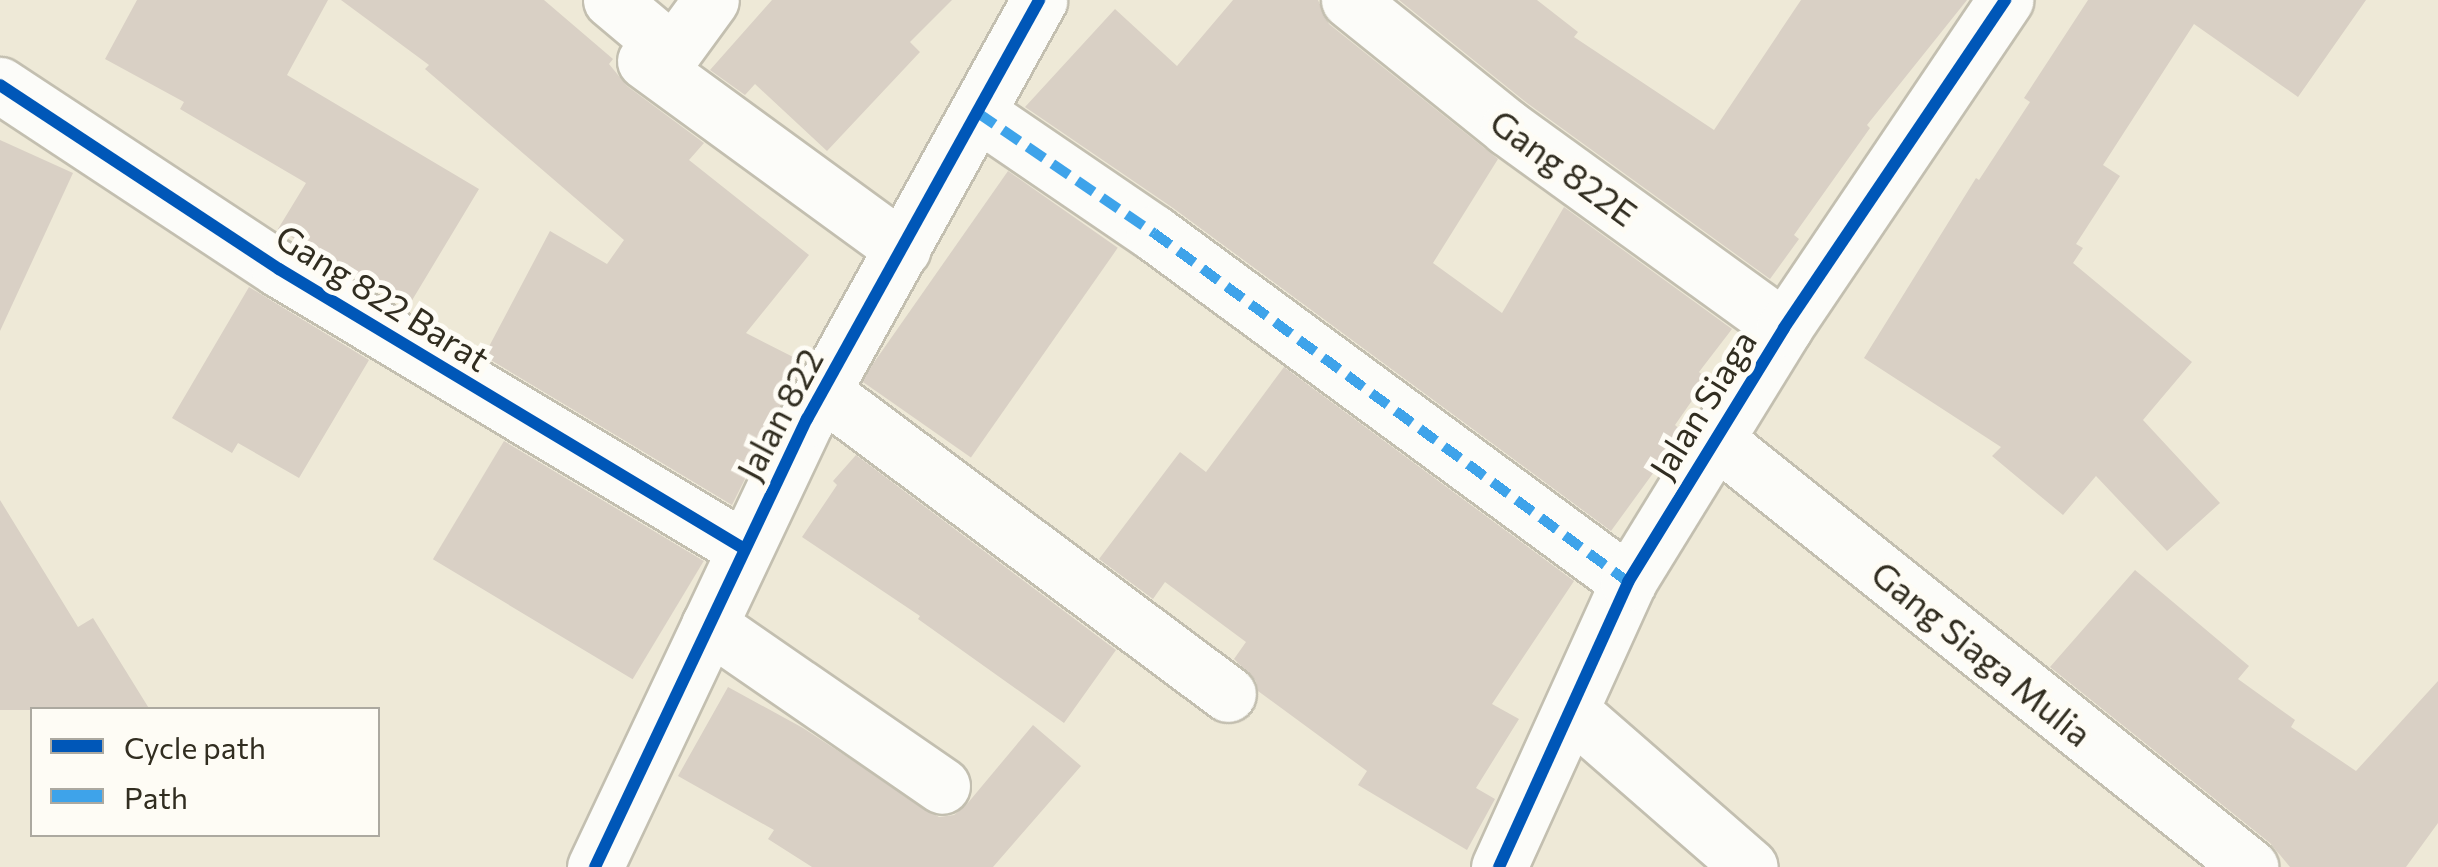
<!DOCTYPE html>
<html>
<head>
<meta charset="utf-8">
<style>
  body { margin:0 }
  #map { position:relative; width:2438px; height:867px; overflow:hidden; background:#eee9d7; font-family:Commissioner,sans-serif }
  div>[style] { position:absolute }
  .building>* { inset:0; background:#d9d0c5; transform-origin:0 0 }
  .roads { filter:drop-shadow(2px 0 #c3bfb0) drop-shadow(-2px 0 #c3bfb0) drop-shadow(0 2px #c3bfb0) drop-shadow(0 -2px #c3bfb0) }
  .minor>* { height:55px; margin:-27.5px; padding:0 27.5px; transform-origin:27.5px; border-radius:27.5px; background:#fcfcf9 }
  .quiet>* { height:10px; margin-top:-5px; transform-origin:0; background:repeating-linear-gradient(90deg,#3ea3ea 0 20px,transparent 0 30px) }
  .cycleway>* { height:12px; margin:-6px; padding:0 6px; transform-origin:6px; border-radius:6px; background:#0057b8 }
  span { translate:-50% -50%; white-space:nowrap; text-align:center; line-height:1.15; -webkit-text-stroke:10px #fefcf5; paint-order:stroke }
  .street-label { font-size:35px; color:#312d20 }
  .legend { position:absolute; left:30px; top:707px; width:350px; height:130px; box-sizing:border-box; background:#fefcf5; border:2px solid #aca9a0; margin:0; padding:12px 18px; list-style:none; font-size:30px; color:#312d20 }
  .legend li { display:flex; align-items:center; gap:20px; height:50px }
  .legend b { width:50px; border:2px solid #aca9a0 }
</style>
</head>
<body>
<div id="map">
  <div class="building">
    <i style="clip-path:polygon(137px 0,328px 0,287px 75px,479px 189px,408px 307px,278px 229px,306px 183px,180px 109px,184px 102px,105px 59px)"></i>
    <i style="clip-path:polygon(341px 0,544px 0,613px 59px,609px 64px,627px 86px,704px 143px,689px 160px,809px 255px,746px 333px,803px 362px,732px 505px,484px 356px,550px 231px,607px 264px,624px 240px,425px 69px,429px 65px)"></i>
    <i style="clip-path:polygon(772px 0,952px 0,910px 42px,920px 52px,827px 151px,755px 84px,745px 95px,710px 70px)"></i>
    <i style="clip-path:polygon(1233px 0,1318px 0,1329px 24px,1498px 159px,1433px 263px,1502px 313px,1564px 207px,1732px 329px,1699px 372px,1707px 379px,1675px 425px,1683px 432px,1611px 531px,1173px 208px,1025px 107px,1115px 9px,1177px 66px)"></i>
    <i style="clip-path:polygon(1399px 0,1537px 0,1578px 32px,1574px 37px,1714px 130px,1801px 0,1967px 0,1867px 125px,1870px 128px,1794px 235px,1799px 239px,1770px 279px,1527px 103px)"></i>
    <i style="clip-path:polygon(2088px 0,2366px 0,2298px 97px,2194px 24px,2103px 165px,2120px 176px,2076px 244px,2083px 248px,2073px 263px,2192px 362px,2143px 420px,2220px 503px,2167px 551px,2096px 476px,2063px 515px,1992px 456px,2001px 447px,1864px 358px,1976px 178px,1979px 180px,2030px 102px,2024px 98px)"></i>
    <i style="clip-path:polygon(0 140px,73px 173px,0 331px)"></i>
    <i style="left:1008px;top:171px;width:134px;height:256px;rotate:35deg"></i>
    <i style="clip-path:polygon(249px 287px,369px 360px,299px 478px,238px 443px,232px 453px,172px 418px)"></i>
    <i style="clip-path:polygon(1284px 367px,1574px 581px,1492px 704px,1519px 719px,1476px 788px,1495px 799px,1467px 850px,1358px 785px,1367px 771px,1258px 691px,1256px 681px,1234px 659px,1246px 642px,1165px 582px,1153px 599px,1099px 559px,1180px 452px,1206px 472px)"></i>
    <i style="left:504px;top:441px;width:233px;height:138px;rotate:31deg"></i>
    <i style="clip-path:polygon(856px 455px,1116px 650px,1064px 723px,918px 619px,920px 616px,802px 537px,837px 485px,833px 481px)"></i>
    <i style="clip-path:polygon(0 500px,78px 627px,93px 618px,150px 710px,0 710px)"></i>
    <i style="clip-path:polygon(2135px 570px,2249px 666px,2238px 679px,2295px 720px,2291px 727px,2356px 771px,2438px 681px,2438px 823px,2406px 867px,2290px 867px,2270px 843px,2050px 667px)"></i>
    <i style="clip-path:polygon(728px 687px,803px 728px,939px 817px,954px 815px,967px 804px,1033px 725px,1081px 766px,993px 867px,812px 867px,768px 839px,774px 830px,678px 776px)"></i>
  </div>
  <div class="roads">
    <div class="minor">
      <i style="left:611px;top:0;width:81px;rotate:40deg"></i>
      <i style="left:673px;top:52px;width:64px;rotate:-53.8deg"></i>
      <i style="left:1349px;top:0;width:204px;rotate:38.8deg"></i>
      <i style="left:1508px;top:128px;width:341px;rotate:35.9deg"></i>
      <i style="left:645px;top:61px;width:319px;rotate:36.1deg"></i>
      <i style="left:0;top:85px;width:334px;rotate:33.4deg"></i>
      <i style="left:279px;top:269px;width:541px;rotate:31.02deg"></i>
      <i style="left:978px;top:113px;width:213px;rotate:34.3deg"></i>
      <i style="left:1154px;top:233px;width:589px;rotate:36.36deg"></i>
      <i style="left:823px;top:392px;width:505px;rotate:36.71deg"></i>
      <i style="left:1714px;top:438px;width:687px;rotate:38.67deg"></i>
      <i style="left:709px;top:625px;width:283px;rotate:34.6deg"></i>
      <i style="left:1571px;top:711px;width:237px;rotate:41.1deg"></i>
      <i style="left:595px;top:867px;width:496px;rotate:-64.7deg"></i>
      <i style="left:807px;top:419px;width:479px;rotate:-61deg"></i>
      <i style="left:1499px;top:867px;width:313px;rotate:-65.6deg"></i>
      <i style="left:1628px;top:582px;width:298px;rotate:-58.4deg"></i>
      <i style="left:1784px;top:328px;width:396px;rotate:-56deg"></i>
    </div>
  </div>
  <div class="quiet">
    <i style="left:978px;top:113px;width:213px;rotate:34.3deg"></i>
    <i style="left:1154px;top:233px;width:589px;rotate:36.36deg"></i>
  </div>
  <div class="cycleway">
    <i style="left:0;top:85px;width:334px;rotate:33.4deg"></i>
    <i style="left:279px;top:269px;width:541px;rotate:31.02deg"></i>
    <i style="left:595px;top:867px;width:496px;rotate:-64.7deg"></i>
    <i style="left:807px;top:419px;width:479px;rotate:-61deg"></i>
    <i style="left:1499px;top:867px;width:313px;rotate:-65.6deg"></i>
    <i style="left:1628px;top:582px;width:298px;rotate:-58.4deg"></i>
    <i style="left:1784px;top:328px;width:396px;rotate:-56deg"></i>
  </div>
  <div class="street-label">
    <span style="left:1564px;top:167px;rotate:36deg">Gang 822E</span>
    <span style="left:383px;top:297px;rotate:32deg">Gang 822 Barat</span>
    <span style="left:1702px;top:404px;rotate:-58deg">Jalan Siaga</span>
    <span style="left:779px;top:414px;rotate:-62deg">Jalan 822</span>
    <span style="left:1982px;top:653px;rotate:39deg">Gang Siaga Mulia</span>
  </div>
  <ul class="legend">
  <li><b style="height:12px;background:#0057b8"></b>Cycle path</li>
  <li><b style="height:12px;background:#3ea3ea"></b>Path</li>
  </ul>
</div>
</body>
</html>
